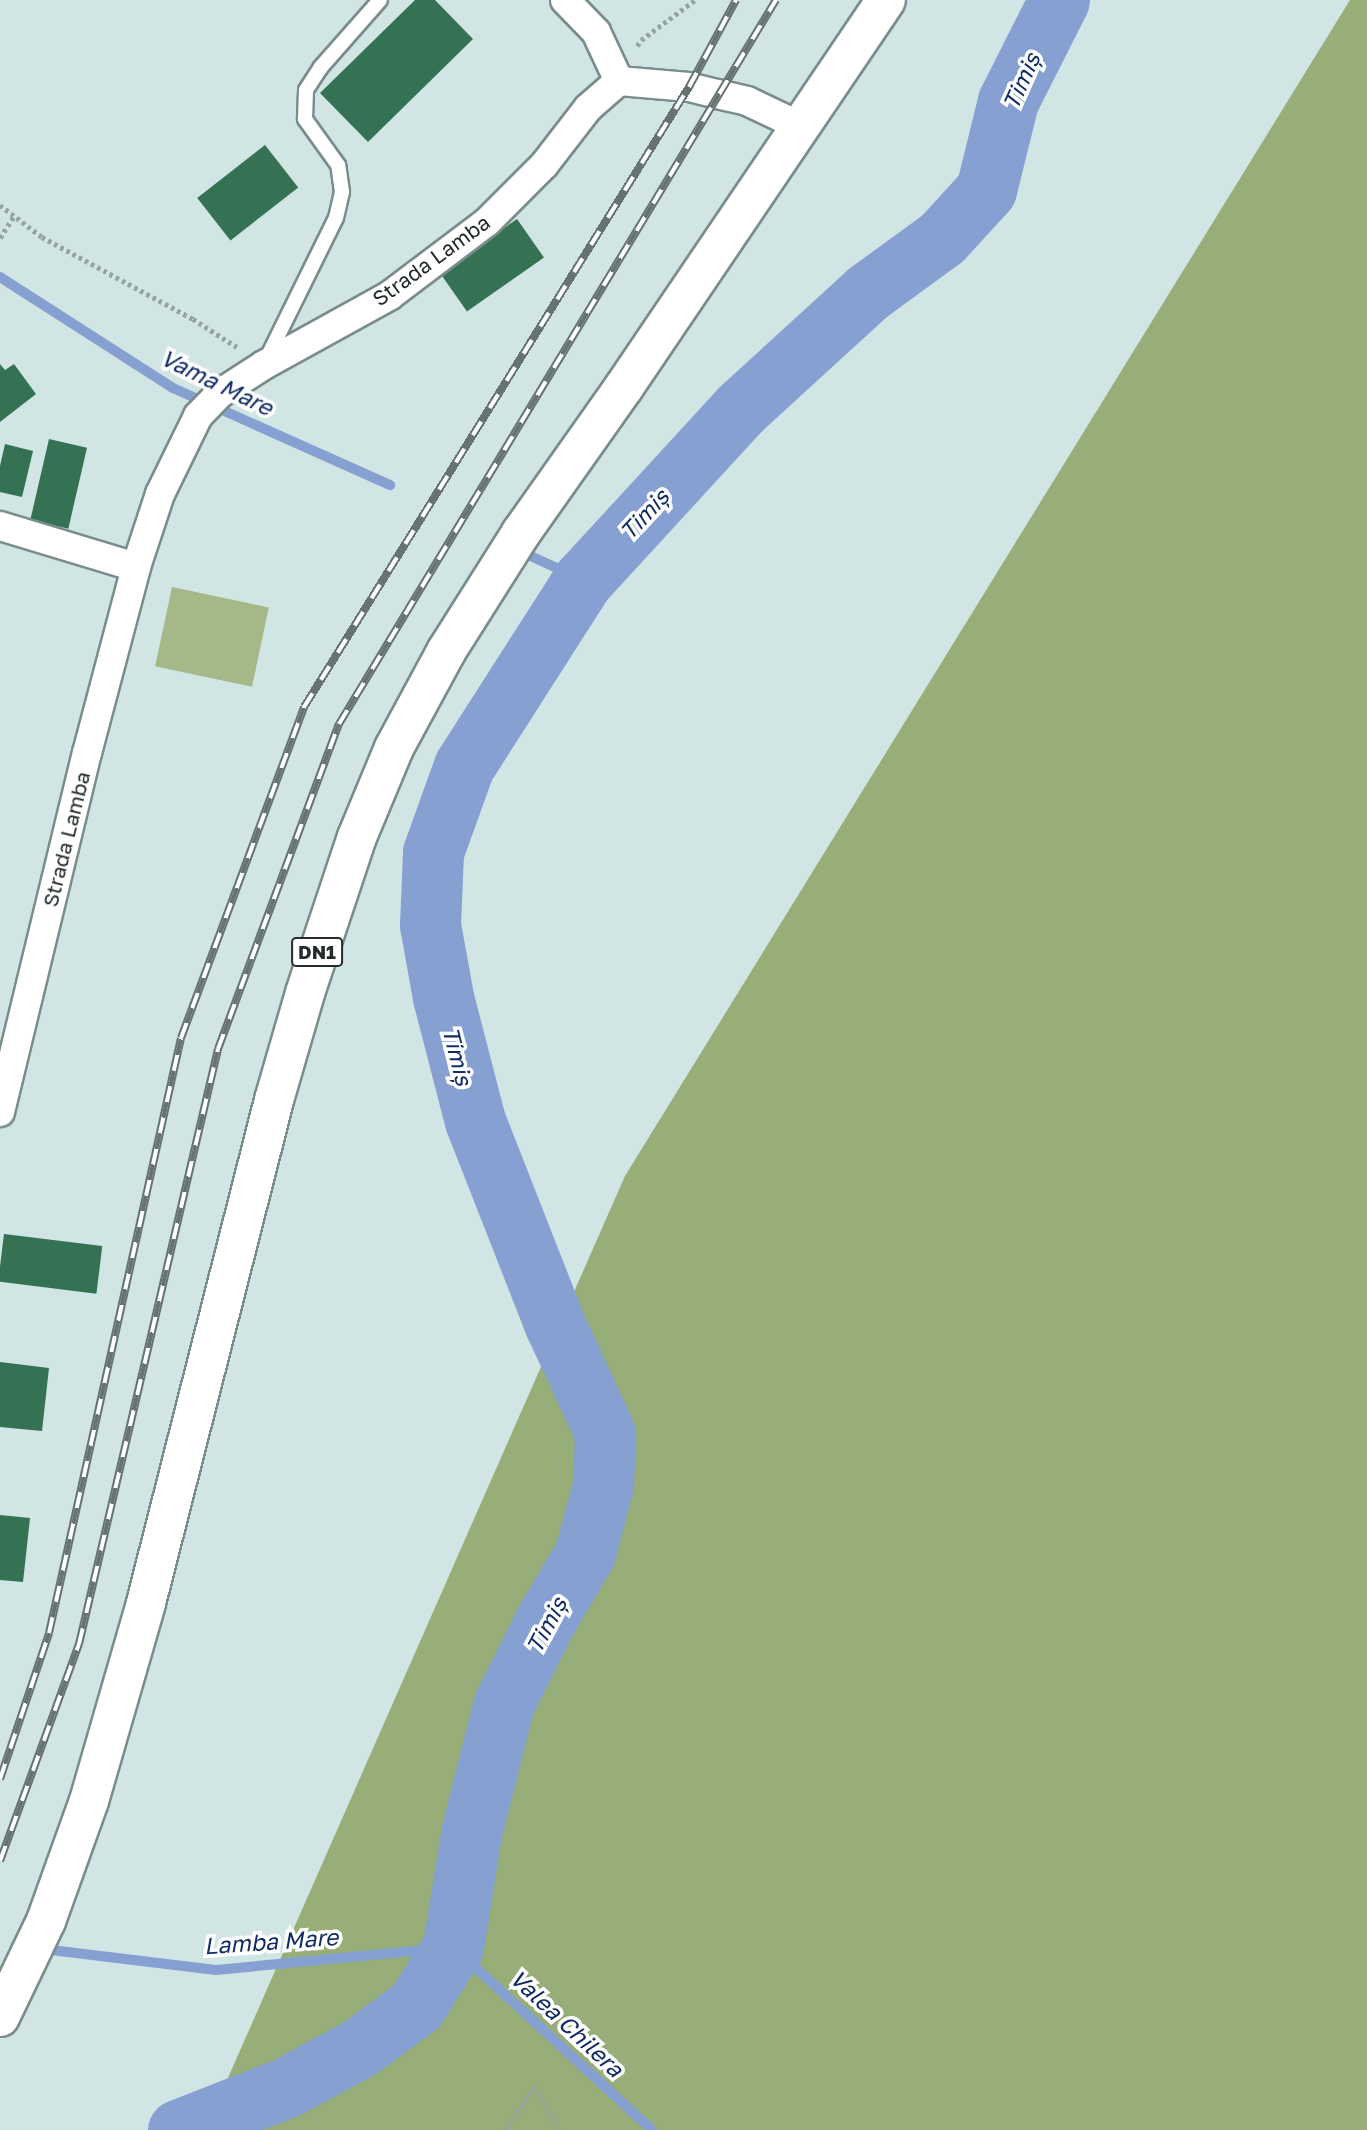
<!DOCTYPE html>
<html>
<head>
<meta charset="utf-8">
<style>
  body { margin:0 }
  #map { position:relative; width:1367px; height:2130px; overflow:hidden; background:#d1e5e4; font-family:"Golos Text",sans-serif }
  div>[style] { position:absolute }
  .green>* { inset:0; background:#a4b888; transform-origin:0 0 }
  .forest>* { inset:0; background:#98ae78 }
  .stream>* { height:10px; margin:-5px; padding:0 5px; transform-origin:5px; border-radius:5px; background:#86a0d2 }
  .river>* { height:61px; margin:-30.5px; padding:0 30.5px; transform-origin:30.5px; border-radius:30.5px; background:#86a0d2 }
  .building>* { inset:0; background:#357254; transform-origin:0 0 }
  .path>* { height:4.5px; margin-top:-2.25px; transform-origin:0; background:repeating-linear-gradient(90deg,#94a4a3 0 3.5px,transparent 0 7px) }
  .roads { filter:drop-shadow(2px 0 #7a8c8c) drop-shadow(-2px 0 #7a8c8c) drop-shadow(0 2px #7a8c8c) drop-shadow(0 -2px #7a8c8c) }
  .service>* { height:14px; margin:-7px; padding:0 7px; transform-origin:7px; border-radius:7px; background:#fff }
  .minor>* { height:28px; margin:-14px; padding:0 14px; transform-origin:14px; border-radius:14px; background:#fff }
  .trunk>* { height:38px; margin:-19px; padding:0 19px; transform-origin:19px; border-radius:19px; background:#fff }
  .rail>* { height:8px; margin-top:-4px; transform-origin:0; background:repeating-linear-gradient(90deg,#fff 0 16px,#677373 0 32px); box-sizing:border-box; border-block:2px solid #677373 }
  span { translate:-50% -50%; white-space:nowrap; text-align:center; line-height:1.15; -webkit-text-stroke:7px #fff; paint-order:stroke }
  .shield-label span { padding:2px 5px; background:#fff; border:2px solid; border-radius:5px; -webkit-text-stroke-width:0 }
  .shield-label { font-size:19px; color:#242b2b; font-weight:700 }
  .street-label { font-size:21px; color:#242b2b }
  .water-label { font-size:23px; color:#112c67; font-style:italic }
</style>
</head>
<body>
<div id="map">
  <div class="green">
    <i style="left:172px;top:587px;width:99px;height:81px;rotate:12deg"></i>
  </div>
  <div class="forest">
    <i style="clip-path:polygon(1350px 0,1367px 0,1367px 2130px,205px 2130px,625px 1176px)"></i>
  </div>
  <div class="stream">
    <i style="left:0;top:277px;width:206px;rotate:32.7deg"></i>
    <i style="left:173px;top:388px;width:238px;rotate:24.1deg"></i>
    <i style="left:524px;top:553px;width:65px;rotate:24.6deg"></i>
    <i style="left:51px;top:1950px;width:166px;rotate:6.9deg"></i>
    <i style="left:216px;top:1970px;width:238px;rotate:-5.5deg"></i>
    <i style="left:453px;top:1947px;width:270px;rotate:42.6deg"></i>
  </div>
  <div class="river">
    <i style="left:178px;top:2130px;width:117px;rotate:-21.5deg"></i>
    <i style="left:287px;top:2087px;width:82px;rotate:-28.4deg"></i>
    <i style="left:359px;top:2048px;width:71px;rotate:-36.4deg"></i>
    <i style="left:416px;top:2006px;width:70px;rotate:-57.9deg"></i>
    <i style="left:453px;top:1947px;width:115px;rotate:-81deg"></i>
    <i style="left:471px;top:1833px;width:134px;rotate:-75.8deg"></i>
    <i style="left:504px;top:1703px;width:92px;rotate:-63.4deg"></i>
    <i style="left:545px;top:1621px;width:79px;rotate:-59.5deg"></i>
    <i style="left:585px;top:1553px;width:70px;rotate:-75.2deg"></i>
    <i style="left:603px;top:1485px;width:52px;rotate:-87.8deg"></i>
    <i style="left:605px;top:1433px;width:119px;rotate:-114.8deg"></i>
    <i style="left:555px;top:1325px;width:219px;rotate:-111.4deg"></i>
    <i style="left:475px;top:1121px;width:128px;rotate:-104.5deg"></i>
    <i style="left:443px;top:997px;width:73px;rotate:-100.2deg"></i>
    <i style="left:430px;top:925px;width:73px;rotate:-87.6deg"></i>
    <i style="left:433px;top:852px;width:91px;rotate:-70.2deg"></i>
    <i style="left:464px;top:766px;width:221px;rotate:-57.4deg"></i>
    <i style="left:583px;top:580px;width:232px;rotate:-47.4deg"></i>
    <i style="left:740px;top:409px;width:173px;rotate:-42.4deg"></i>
    <i style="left:868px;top:292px;width:92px;rotate:-36.1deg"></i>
    <i style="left:942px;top:238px;width:65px;rotate:-47.5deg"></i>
    <i style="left:986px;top:190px;width:92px;rotate:-76.1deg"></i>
    <i style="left:1008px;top:101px;width:113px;rotate:-63.2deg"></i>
  </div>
  <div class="building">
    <i style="clip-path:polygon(415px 0,435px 0,473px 39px,368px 142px,320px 93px)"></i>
    <i style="left:265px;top:145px;width:54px;height:86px;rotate:52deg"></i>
    <i style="left:517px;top:219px;width:47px;height:94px;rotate:55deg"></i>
    <i style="clip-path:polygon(0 364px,5px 370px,14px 364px,36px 394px,0 422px)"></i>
    <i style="left:49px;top:439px;width:39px;height:83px;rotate:13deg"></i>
    <i style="clip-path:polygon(5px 444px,33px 451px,22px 497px,0 492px,0 466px)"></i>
    <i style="left:4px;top:1234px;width:99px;height:48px;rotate:7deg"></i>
    <i style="clip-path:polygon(0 1362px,49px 1368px,42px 1431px,0 1427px)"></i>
    <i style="clip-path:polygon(0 1515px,30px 1518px,23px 1582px,0 1580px)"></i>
  </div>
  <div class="path">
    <i style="left:637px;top:46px;width:7px;rotate:-56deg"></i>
    <i style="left:641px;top:40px;width:67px;rotate:-36.5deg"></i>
    <i style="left:0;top:205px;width:53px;rotate:37.3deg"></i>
    <i style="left:42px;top:237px;width:172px;rotate:28.5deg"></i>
    <i style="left:193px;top:319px;width:52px;rotate:32.5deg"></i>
    <i style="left:0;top:238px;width:26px;rotate:-58deg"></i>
    <i style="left:505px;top:2130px;width:53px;rotate:-55.7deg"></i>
    <i style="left:535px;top:2086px;width:50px;rotate:61.4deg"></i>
  </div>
  <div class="roads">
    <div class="service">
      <i style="left:266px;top:360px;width:158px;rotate:-63.8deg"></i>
      <i style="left:336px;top:218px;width:27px;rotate:-77deg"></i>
      <i style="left:342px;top:192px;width:27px;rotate:-98deg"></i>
      <i style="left:338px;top:165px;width:57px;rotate:-125.7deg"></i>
      <i style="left:305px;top:119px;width:29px;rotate:-88deg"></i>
      <i style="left:306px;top:90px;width:27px;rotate:-57deg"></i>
      <i style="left:321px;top:67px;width:89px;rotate:-48.6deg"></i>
    </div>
    <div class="minor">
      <i style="left:565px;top:0;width:45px;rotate:45.9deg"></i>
      <i style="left:596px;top:32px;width:54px;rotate:64.9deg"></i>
      <i style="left:619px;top:81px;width:70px;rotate:4.9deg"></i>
      <i style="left:689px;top:87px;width:29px;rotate:14deg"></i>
      <i style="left:717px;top:94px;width:31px;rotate:13deg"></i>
      <i style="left:747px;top:101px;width:61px;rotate:25.3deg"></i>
      <i style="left:0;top:526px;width:142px;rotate:16.8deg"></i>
      <i style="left:0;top:1112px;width:369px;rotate:-76.4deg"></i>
      <i style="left:87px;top:753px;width:192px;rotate:-75.2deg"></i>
      <i style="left:136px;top:567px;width:77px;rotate:-71.8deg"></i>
      <i style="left:160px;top:494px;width:87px;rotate:-64deg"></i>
      <i style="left:198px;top:416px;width:30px;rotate:-46deg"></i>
      <i style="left:219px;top:394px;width:54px;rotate:-32.8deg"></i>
      <i style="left:264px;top:365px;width:143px;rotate:-28.9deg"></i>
      <i style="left:389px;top:296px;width:123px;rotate:-37.1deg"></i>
      <i style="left:487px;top:222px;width:81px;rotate:-45deg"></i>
      <i style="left:544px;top:165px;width:72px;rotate:-52.3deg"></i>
      <i style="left:588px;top:108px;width:41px;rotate:-41.1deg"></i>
    </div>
    <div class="trunk">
      <i style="left:0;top:2017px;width:106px;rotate:-64.4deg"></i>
      <i style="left:46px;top:1921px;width:127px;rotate:-70.3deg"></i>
      <i style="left:89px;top:1801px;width:206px;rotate:-73.9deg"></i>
      <i style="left:146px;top:1603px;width:519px;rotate:-75.72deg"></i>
      <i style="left:274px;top:1100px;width:111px;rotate:-73.8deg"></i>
      <i style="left:305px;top:993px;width:164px;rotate:-71.6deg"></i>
      <i style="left:357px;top:837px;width:96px;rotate:-67.4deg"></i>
      <i style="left:394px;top:748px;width:111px;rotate:-61.6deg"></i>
      <i style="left:447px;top:650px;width:138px;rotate:-57.7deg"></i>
      <i style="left:521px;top:533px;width:179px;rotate:-54.8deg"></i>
      <i style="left:624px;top:387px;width:467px;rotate:-55.9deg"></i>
    </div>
  </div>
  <div class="rail">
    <i style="left:0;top:1779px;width:154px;rotate:-71.4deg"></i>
    <i style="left:49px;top:1633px;width:609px;rotate:-77.49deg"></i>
    <i style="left:181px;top:1038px;width:353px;rotate:-69.6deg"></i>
    <i style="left:304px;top:707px;width:730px;rotate:-58.16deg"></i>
    <i style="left:689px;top:87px;width:99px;rotate:-61.6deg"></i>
    <i style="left:0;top:1861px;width:231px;rotate:-70deg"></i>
    <i style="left:79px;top:1644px;width:611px;rotate:-76.85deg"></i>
    <i style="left:218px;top:1049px;width:347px;rotate:-69.6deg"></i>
    <i style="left:339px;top:724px;width:846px;rotate:-58.89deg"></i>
  </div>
  <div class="shield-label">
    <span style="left:317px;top:952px">DN1</span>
  </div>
  <div class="street-label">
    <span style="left:431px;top:260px;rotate:-36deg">Strada Lamba</span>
    <span style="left:66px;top:839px;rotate:-76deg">Strada Lamba</span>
  </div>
  <div class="water-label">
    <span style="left:1021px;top:81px;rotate:-66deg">Timiș</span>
    <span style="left:217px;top:382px;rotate:26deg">Vama Mare</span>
    <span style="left:644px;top:514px;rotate:-47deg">Timiș</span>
    <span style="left:458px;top:1056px;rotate:76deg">Timiș</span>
    <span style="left:546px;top:1625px;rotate:-62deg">Timiș</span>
    <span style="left:271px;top:1941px;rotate:-4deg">Lamba Mare</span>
    <span style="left:567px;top:2023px;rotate:43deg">Valea Chilera</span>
  </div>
</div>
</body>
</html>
